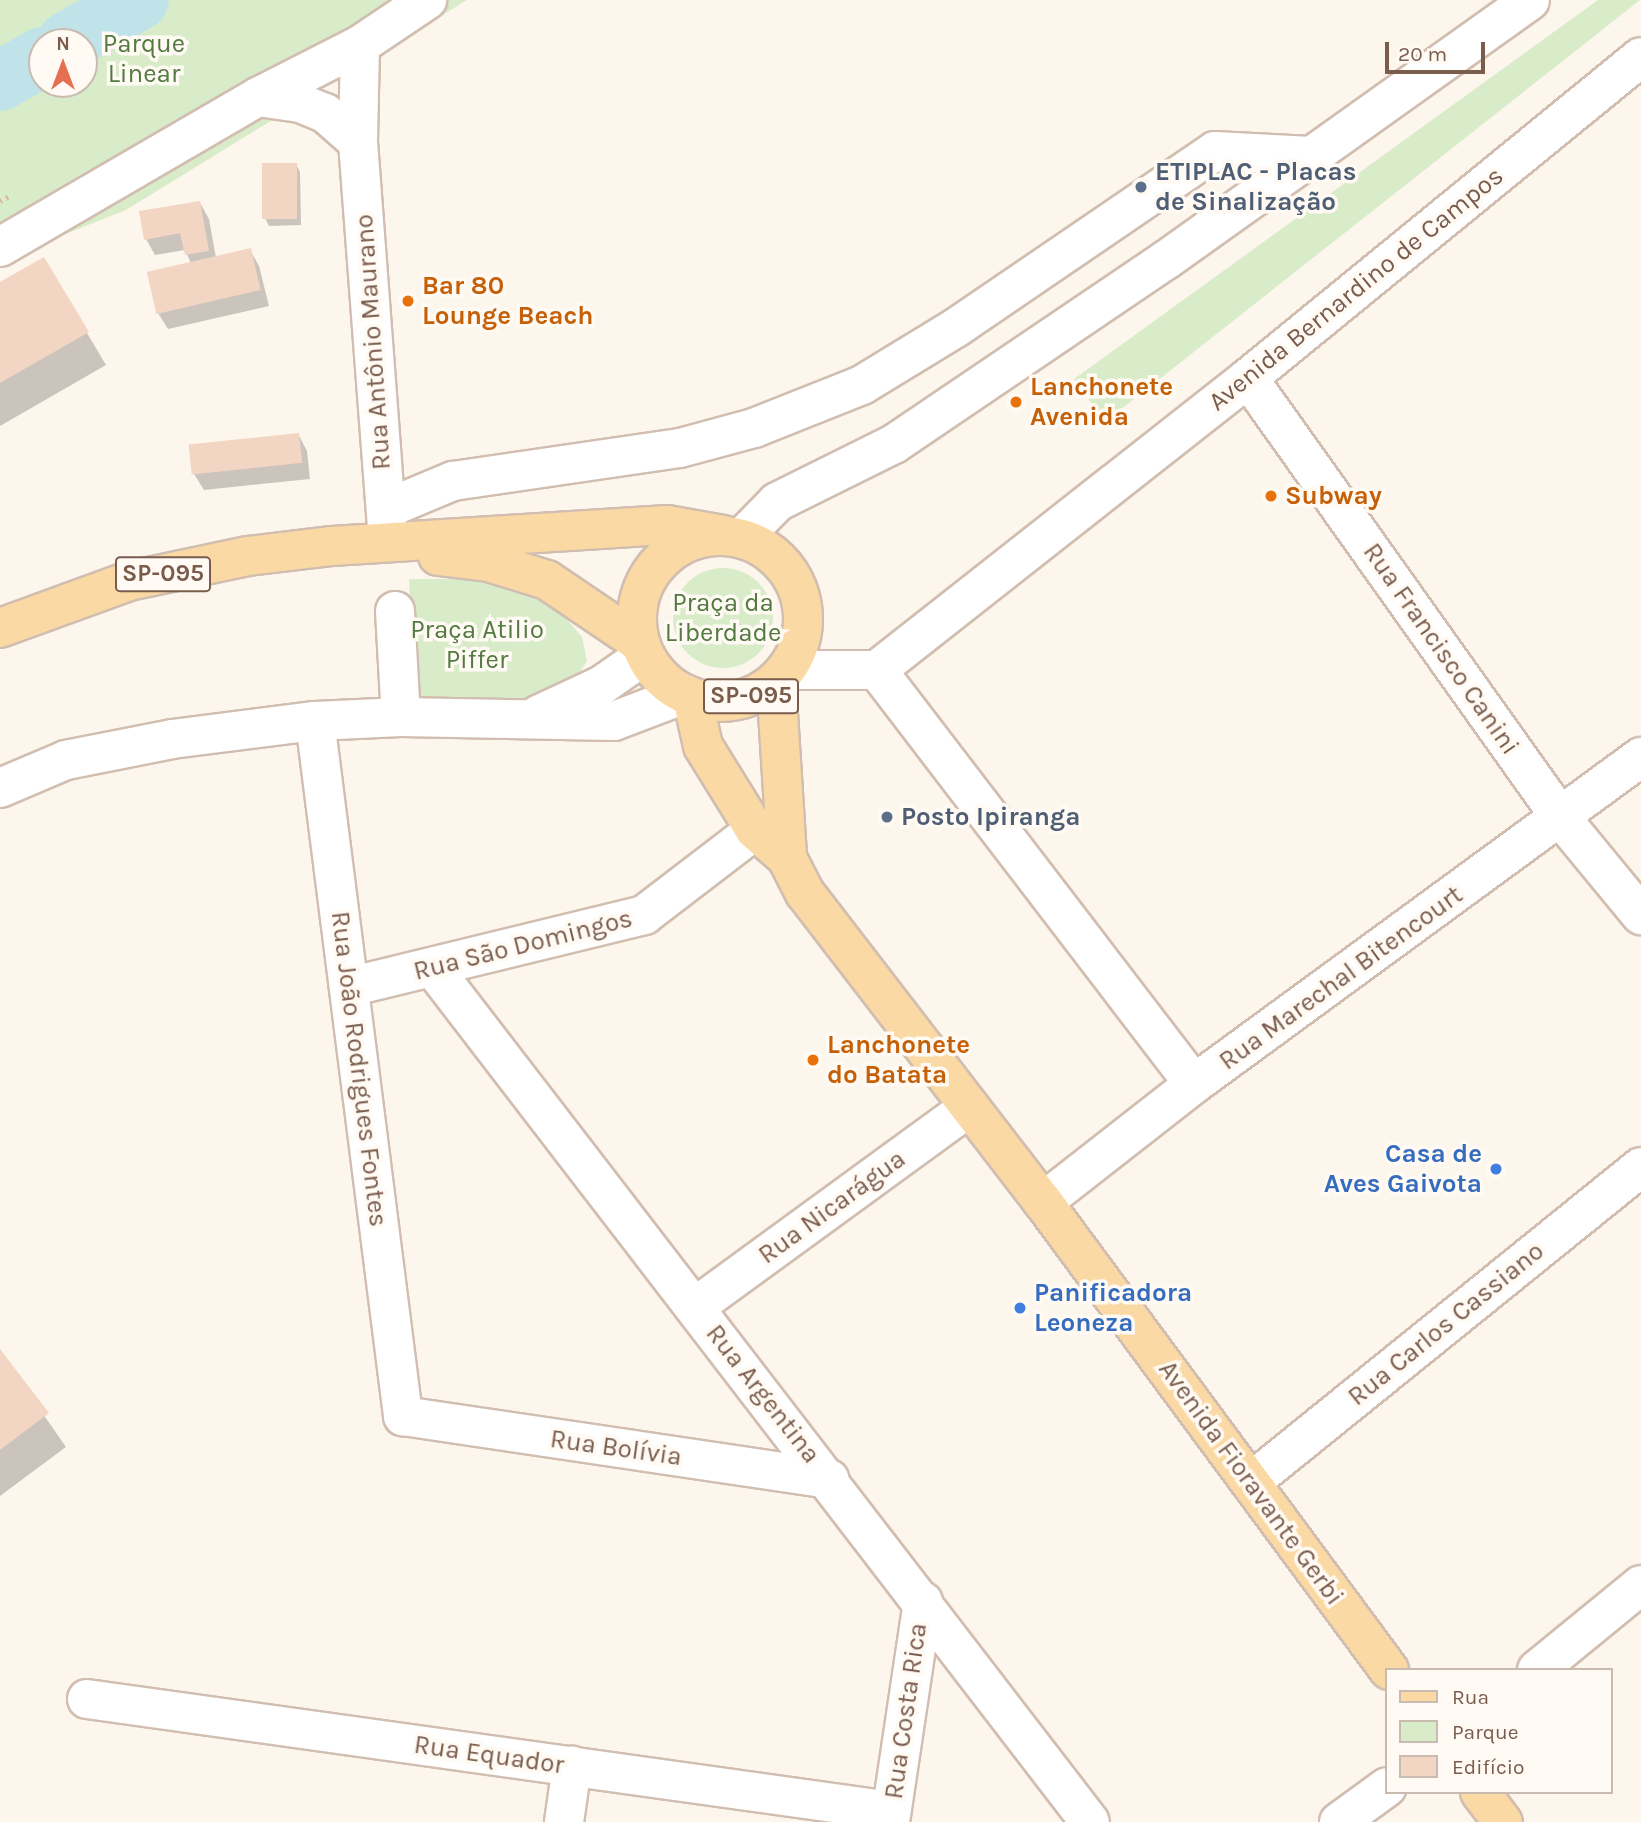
<!DOCTYPE html>
<html>
<head>
<meta charset="utf-8">
<style>
  body { margin:0 }
  #map { position:relative; width:1641px; height:1822px; overflow:hidden; background:#fdf6ec; font-family:Karla,sans-serif }
  div>[style] { position:absolute }
  .green>* { inset:0; background:#d8ecc9 }
  .round { border-radius:50% }
  .shadow>* { inset:0; background:#0003 }
  .river>* { height:60px; margin:-30px; padding:0 30px; transform-origin:30px; border-radius:30px; background:#bfe3e8 }
  .building>* { inset:0; background:#f3d5c3; transform-origin:0 0 }
  .path>* { height:4.5px; margin-top:-2.25px; transform-origin:0; background:repeating-linear-gradient(90deg,#d9b8a5 0 2px,transparent 0 7px) }
  .roads { filter:drop-shadow(2px 0 #d1beb0) drop-shadow(-2px 0 #d1beb0) drop-shadow(0 2px #d1beb0) drop-shadow(0 -2px #d1beb0) }
  .minor>* { height:38px; margin:-19px; padding:0 19px; transform-origin:19px; border-radius:19px; background:#fff }
  .major>* { height:38px; margin:-19px; padding:0 19px; transform-origin:19px; border-radius:19px; background:#fbd9a5 }
  .major>.ring { margin:-19px; padding:0; box-sizing:content-box; background:none; border:38px solid #fbd9a5; border-radius:50% }
  .dots>* { width:19px; height:19px; translate:-50% -50%; box-sizing:border-box; border:4px solid #fffaf3; border-radius:50% }
  span { translate:-50% -50%; white-space:nowrap; text-align:center; line-height:1.15; -webkit-text-stroke:7px #fffaf3; paint-order:stroke }
  .shield-label span { padding:2px 5px; background:#fffaf3; border:2px solid; border-radius:5px; -webkit-text-stroke-width:0 }
  .shield-label { font-size:24px; color:#7a5c4d; font-weight:700 }
  .park-label { font-size:26px; color:#537a41 }
  .service-label { font-size:26px; color:#4e5e75; font-weight:700 }
  .left { translate:0 -50%; text-align:left }
  .food-label { font-size:26px; color:#c56008; font-weight:700 }
  .street-label { font-size:26px; color:#7a5c4d }
  .shop-label { font-size:26px; color:#366cbe; font-weight:700 }
  .right { translate:-100% -50%; text-align:right }
  .legend { position:absolute; left:1385px; top:1668px; width:228px; height:126px; box-sizing:border-box; background:#fffaf3; border:2px solid #cabbb1; margin:0; padding:9px 12px; list-style:none; font-size:21px; color:#7a5c4d }
  .legend li { display:flex; align-items:center; gap:14px; height:35px }
  .legend b { width:35px; border:2px solid #cabbb1 }
  .north { position:absolute; left:28px; top:28px; width:70px; height:70px; box-sizing:border-box; background:#fffaf3; border:2px solid #cabbb1; border-radius:50%; rotate:0deg; font-size:19px; font-weight:700; line-height:28px; text-align:center; color:#7a5c4d }
  .north::after { content:''; display:block; margin:auto; width:24px; height:32px; background:#e76f51; clip-path:polygon(50% 0,100% 100%,50% 72%,0 100%) }
  .scale { position:absolute; left:1385px; top:42px; width:100px; height:32px; box-sizing:border-box; border:4px solid #7a5c4d; border-top:0; padding-left:9px; font-size:21px; line-height:24px; white-space:nowrap; color:#7a5c4d; -webkit-text-stroke:5px #fffaf3; paint-order:stroke }
</style>
</head>
<body>
<div id="map">
  <div class="green">
    <i style="clip-path:polygon(evenodd,0 0,467px 0,126px 210px,0 260px,0 0,42px 42px,84px 42px,84px 84px,42px 84px,42px 42px)"></i>
    <i style="clip-path:polygon(1598px 0,1640px 0,1105px 422px,1074px 379px)"></i>
    <i class="round" style="left:673px;top:568px;width:100px;height:100px"></i>
    <i style="clip-path:polygon(409px 579px,468px 579px,520px 592px,558px 609px,582px 637px,587px 661px,575px 680px,527px 707px,417px 704px)"></i>
  </div>
  <div class="shadow">
    <i style="clip-path:polygon(296px 164px,300px 172px,301px 225px,269px 226px,265px 218px)"></i>
    <i style="clip-path:polygon(200px 203px,209px 219px,216px 258px,250px 250px,259px 266px,269px 306px,168px 329px,158px 313px,149px 273px,191px 263px,185px 250px,155px 255px,146px 239px)"></i>
    <i style="clip-path:polygon(0 284px,87px 333px,106px 365px,0 426px)"></i>
    <i style="clip-path:polygon(298px 434px,307px 451px,310px 479px,204px 490px,194px 474px)"></i>
    <i style="clip-path:polygon(0 1352px,66px 1447px,0 1496px)"></i>
  </div>
  <div class="river">
    <i style="left:67px;top:42px;width:83px;rotate:-30.3deg"></i>
    <i style="left:0;top:81px;width:48px;rotate:-29.7deg"></i>
  </div>
  <div class="building">
    <i style="left:262px;top:163px;width:35px;height:56px"></i>
    <i style="clip-path:polygon(200px 201px,209px 251px,185px 255px,180px 233px,144px 240px,139px 211px)"></i>
    <i style="left:251px;top:248px;width:43px;height:107px;rotate:77deg"></i>
    <i style="clip-path:polygon(44px 257px,89px 332px,0 383px,0 282px)"></i>
    <i style="left:299px;top:433px;width:30px;height:111px;rotate:84deg"></i>
    <i style="clip-path:polygon(0 1349px,49px 1413px,0 1450px)"></i>
  </div>
  <div class="path">
    <i style="left:0;top:201px;width:13px;rotate:-27deg"></i>
  </div>
  <div class="roads">
    <div class="minor">
      <i style="left:360px;top:45px;width:97px;rotate:91.2deg"></i>
      <i style="left:358px;top:142px;width:390px;rotate:85.7deg"></i>
      <i style="left:258px;top:97px;width:42px;rotate:8.1deg"></i>
      <i style="left:300px;top:103px;width:27px;rotate:22deg"></i>
      <i style="left:325px;top:113px;width:44px;rotate:41.3deg"></i>
      <i style="left:0;top:247px;width:298px;rotate:-30.2deg"></i>
      <i style="left:258px;top:97px;width:114px;rotate:-27deg"></i>
      <i style="left:360px;top:45px;width:81px;rotate:-33.9deg"></i>
      <i style="left:1248px;top:378px;width:540px;rotate:54.57deg"></i>
      <i style="left:1561px;top:818px;width:126px;rotate:50.5deg"></i>
      <i style="left:386px;top:509px;width:73px;rotate:-22.7deg"></i>
      <i style="left:453px;top:481px;width:229px;rotate:-8.3deg"></i>
      <i style="left:680px;top:448px;width:77px;rotate:-15.1deg"></i>
      <i style="left:754px;top:428px;width:116px;rotate:-21.7deg"></i>
      <i style="left:862px;top:385px;width:111px;rotate:-31.4deg"></i>
      <i style="left:957px;top:327px;width:312px;rotate:-34.3deg"></i>
      <i style="left:1215px;top:151px;width:96px;rotate:3deg"></i>
      <i style="left:742px;top:538px;width:50px;rotate:-45.8deg"></i>
      <i style="left:777px;top:502px;width:131px;rotate:-26.4deg"></i>
      <i style="left:894px;top:444px;width:328px;rotate:-34.1deg"></i>
      <i style="left:1166px;top:260px;width:447px;rotate:-35.5deg"></i>
      <i style="left:395px;top:611px;width:106px;rotate:86.8deg"></i>
      <i style="left:786px;top:670px;width:91px"></i>
      <i style="left:877px;top:670px;width:472px;rotate:-38.2deg"></i>
      <i style="left:1248px;top:378px;width:507px;rotate:-39.24deg"></i>
      <i style="left:877px;top:670px;width:521px;rotate:52.56deg"></i>
      <i style="left:538px;top:715px;width:71px;rotate:-25.1deg"></i>
      <i style="left:602px;top:685px;width:52px;rotate:-34.9deg"></i>
      <i style="left:315px;top:721px;width:701px;rotate:82.78deg"></i>
      <i style="left:403px;top:1416px;width:431px;rotate:8.4deg"></i>
      <i style="left:0;top:788px;width:72px;rotate:-23deg"></i>
      <i style="left:66px;top:760px;width:108px;rotate:-11.2deg"></i>
      <i style="left:172px;top:739px;width:144px;rotate:-7.2deg"></i>
      <i style="left:315px;top:721px;width:86px;rotate:-2.7deg"></i>
      <i style="left:401px;top:717px;width:213px;rotate:1.1deg"></i>
      <i style="left:614px;top:721px;width:76px;rotate:-20.8deg"></i>
      <i style="left:433px;top:968px;width:1077px;rotate:52.43deg"></i>
      <i style="left:349px;top:987px;width:304px;rotate:-13.7deg"></i>
      <i style="left:644px;top:915px;width:140px;rotate:-37.4deg"></i>
      <i style="left:1043px;top:1202px;width:192px;rotate:-38deg"></i>
      <i style="left:1194px;top:1084px;width:554px;rotate:-36.19deg"></i>
      <i style="left:695px;top:1307px;width:338px;rotate:-36.1deg"></i>
      <i style="left:1251px;top:1482px;width:501px;rotate:-38.93deg"></i>
      <i style="left:1537px;top:1670px;width:134px;rotate:-39.3deg"></i>
      <i style="left:87px;top:1699px;width:812px;rotate:7.93deg"></i>
      <i style="left:564px;top:1822px;width:57px;rotate:-81.9deg"></i>
      <i style="left:890px;top:1822px;width:223px;rotate:-81.5deg"></i>
      <i style="left:1339px;top:1822px;width:59px;rotate:-36.1deg"></i>
    </div>
    <div class="major">
      <i class="ring" style="left:637px;top:536px;width:128px;height:128px"></i>
      <i style="left:438px;top:556px;width:51px;rotate:6.7deg"></i>
      <i style="left:489px;top:562px;width:61px;rotate:17.2deg"></i>
      <i style="left:547px;top:580px;width:112px;rotate:34.1deg"></i>
      <i style="left:0;top:628px;width:137px;rotate:-20deg"></i>
      <i style="left:129px;top:581px;width:122px;rotate:-11.9deg"></i>
      <i style="left:248px;top:556px;width:85px;rotate:-6.8deg"></i>
      <i style="left:332px;top:546px;width:336px;rotate:-3.6deg"></i>
      <i style="left:667px;top:525px;width:57px;rotate:10.1deg"></i>
      <i style="left:776px;top:681px;width:177px;rotate:86.4deg"></i>
      <i style="left:692px;top:697px;width:50px;rotate:77.3deg"></i>
      <i style="left:703px;top:746px;width:99px;rotate:58.2deg"></i>
      <i style="left:755px;top:830px;width:43px;rotate:41.2deg"></i>
      <i style="left:787px;top:858px;width:39px;rotate:63deg"></i>
      <i style="left:805px;top:893px;width:390px;rotate:52.4deg"></i>
      <i style="left:1043px;top:1202px;width:582px;rotate:53.52deg"></i>
      <i style="left:1480px;top:1792px;width:38px;rotate:53deg"></i>
    </div>
  </div>
  <div class="dots">
    <i style="left:1141px;top:187px;background:#5c6f8a"></i>
    <i style="left:408px;top:301px;background:#e8710a"></i>
    <i style="left:1016px;top:402px;background:#e8710a"></i>
    <i style="left:1271px;top:496px;background:#e8710a"></i>
    <i style="left:887px;top:817px;background:#5c6f8a"></i>
    <i style="left:813px;top:1060px;background:#e8710a"></i>
    <i style="left:1496px;top:1169px;background:#3f7fe0"></i>
    <i style="left:1020px;top:1308px;background:#3f7fe0"></i>
  </div>
  <div class="shield-label">
    <span style="left:163px;top:574px">SP-095</span>
    <span style="left:751px;top:696px">SP-095</span>
  </div>
  <div class="park-label">
    <span style="left:144px;top:59px">Parque<br>Linear</span>
    <span style="left:723px;top:618px">Praça da<br>Liberdade</span>
    <span style="left:477px;top:645px">Praça Atilio<br>Piffer</span>
  </div>
  <div class="service-label">
    <span class="left" style="left:1155px;top:187px">ETIPLAC - Placas<br>de Sinalização</span>
    <span class="left" style="left:901px;top:817px">Posto Ipiranga</span>
  </div>
  <div class="food-label">
    <span class="left" style="left:422px;top:301px">Bar 80<br>Lounge Beach</span>
    <span class="left" style="left:1030px;top:402px">Lanchonete<br>Avenida</span>
    <span class="left" style="left:1285px;top:496px">Subway</span>
    <span class="left" style="left:827px;top:1060px">Lanchonete<br>do Batata</span>
  </div>
  <div class="street-label">
    <span style="left:1356px;top:289px;rotate:-39deg">Avenida Bernardino de Campos</span>
    <span style="left:373px;top:342px;rotate:-94deg">Rua Antônio Maurano</span>
    <span style="left:1441px;top:649px;rotate:55deg">Rua Francisco Canini</span>
    <span style="left:523px;top:945px;rotate:-14deg">Rua São Domingos</span>
    <span style="left:1341px;top:978px;rotate:-36deg">Rua Marechal Bitencourt</span>
    <span style="left:359px;top:1069px;rotate:83deg">Rua João Rodrigues Fontes</span>
    <span style="left:832px;top:1207px;rotate:-36deg">Rua Nicarágua</span>
    <span style="left:1446px;top:1324px;rotate:-39deg">Rua Carlos Cassiano</span>
    <span style="left:763px;top:1394px;rotate:52deg">Rua Argentina</span>
    <span style="left:616px;top:1448px;rotate:8deg">Rua Bolívia</span>
    <span style="left:1251px;top:1483px;rotate:54deg">Avenida Fioravante Gerbi</span>
    <span style="left:906px;top:1711px;rotate:-82deg">Rua Costa Rica</span>
    <span style="left:489px;top:1755px;rotate:8deg">Rua Equador</span>
  </div>
  <div class="shop-label">
    <span class="right" style="left:1482px;top:1169px">Casa de<br>Aves Gaivota</span>
    <span class="left" style="left:1034px;top:1308px">Panificadora<br>Leoneza</span>
  </div>
  <ul class="legend">
  <li><b style="height:9px;background:#fbd9a5"></b>Rua</li>
  <li><b style="height:19px;background:#d8ecc9"></b>Parque</li>
  <li><b style="height:19px;background:#f3d5c3"></b>Edifício</li>
  </ul>
  <div class="north">N</div>
  <div class="scale">20 m</div>
</div>
</body>
</html>
